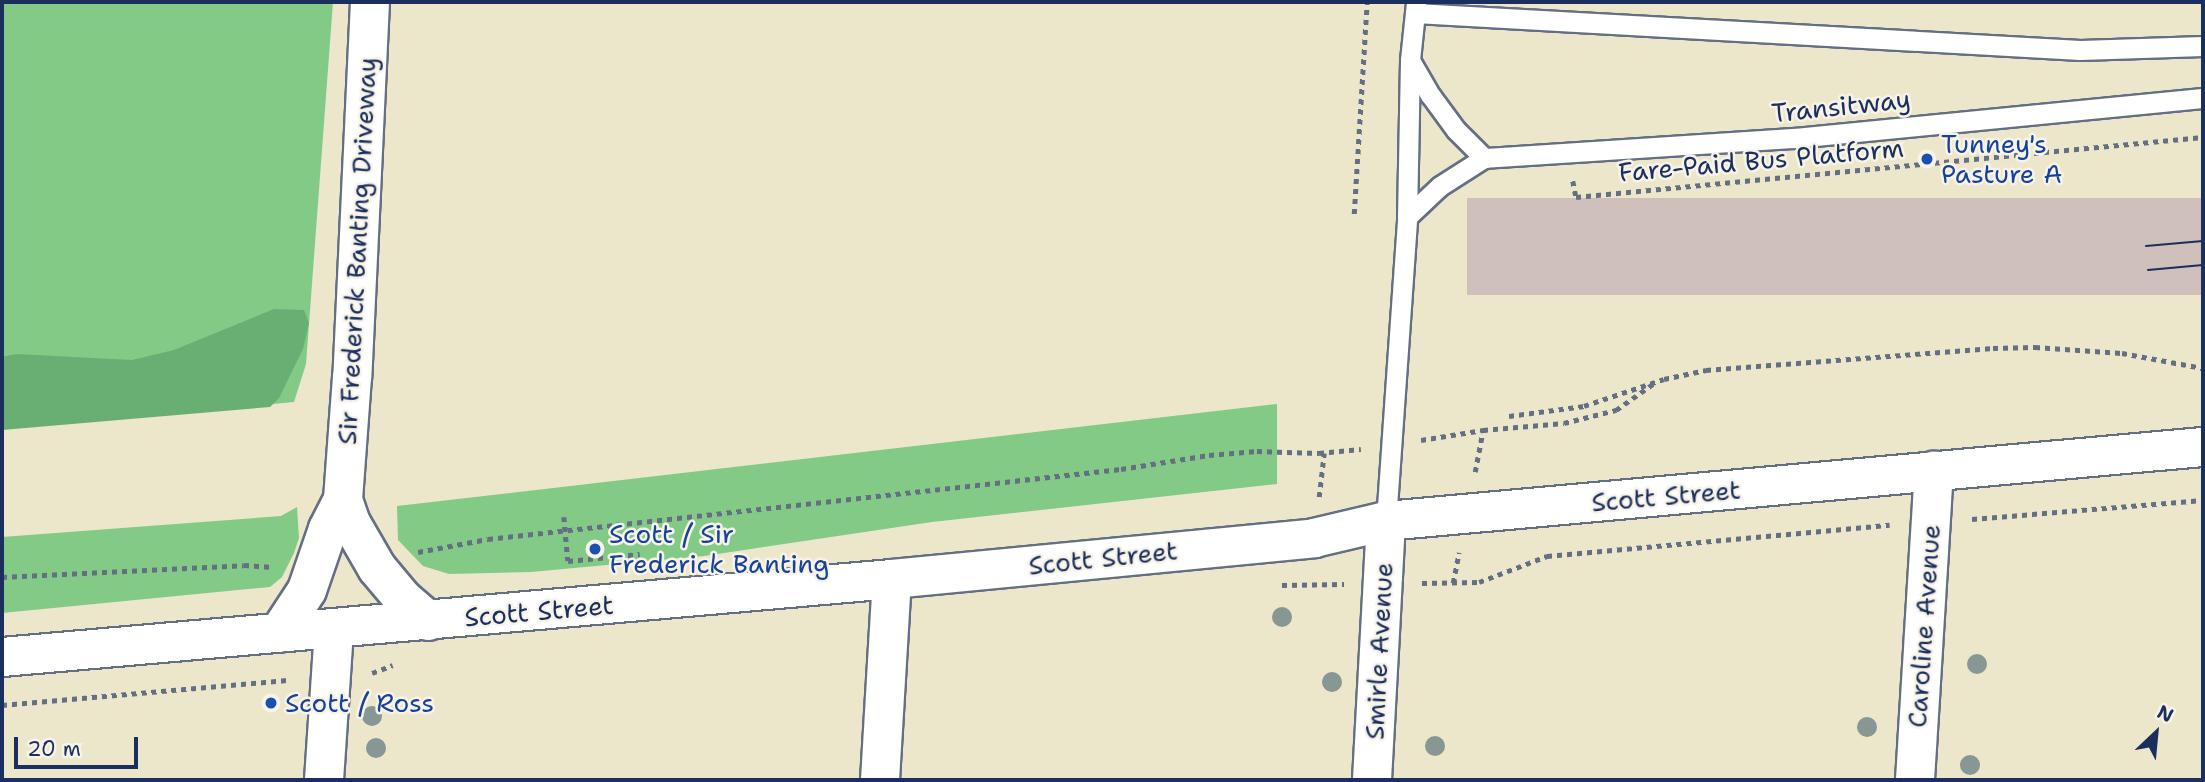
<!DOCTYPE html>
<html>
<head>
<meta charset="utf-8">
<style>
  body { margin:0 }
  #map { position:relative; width:2205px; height:782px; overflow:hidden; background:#ece6ca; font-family:"Shantell Sans",sans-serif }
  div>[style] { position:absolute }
  .industrial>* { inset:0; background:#cfc0bb; transform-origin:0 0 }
  .green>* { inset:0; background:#82ca86 }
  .forest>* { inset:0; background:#69ae73 }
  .path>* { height:4.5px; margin-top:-2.25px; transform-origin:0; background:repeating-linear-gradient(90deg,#646f84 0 5px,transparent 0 10px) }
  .roads { filter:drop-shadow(2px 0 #646f84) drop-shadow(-2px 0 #646f84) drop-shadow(0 2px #646f84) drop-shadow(0 -2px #646f84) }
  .lane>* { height:19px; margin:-9.5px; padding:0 9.5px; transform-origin:9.5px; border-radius:9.5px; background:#fff }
  .street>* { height:38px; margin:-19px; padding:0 19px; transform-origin:19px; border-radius:19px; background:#fff }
  .secondary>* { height:38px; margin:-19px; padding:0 19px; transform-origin:19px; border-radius:19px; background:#fff }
  .tram>* { height:2px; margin:-1px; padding:0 1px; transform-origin:1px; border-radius:1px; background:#1b2f5e }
  .trees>* { width:20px; height:20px; margin:-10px; border-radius:50%; background:#879794 }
  .dots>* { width:19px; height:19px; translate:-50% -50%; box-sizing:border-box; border:4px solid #f7f3e8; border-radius:50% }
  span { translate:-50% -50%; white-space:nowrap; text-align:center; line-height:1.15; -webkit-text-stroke:5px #f7f3e8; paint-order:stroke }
  .street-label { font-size:26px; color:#1b2f5e }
  .transit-label { font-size:26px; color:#164399 }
  .left { translate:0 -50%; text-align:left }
  .frame { position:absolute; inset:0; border:4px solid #1b2f5e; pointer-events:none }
  .north { position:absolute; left:2121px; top:698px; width:70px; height:70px; -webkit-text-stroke:5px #f7f3e8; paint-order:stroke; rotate:26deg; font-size:19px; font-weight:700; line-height:28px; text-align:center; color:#1b2f5e }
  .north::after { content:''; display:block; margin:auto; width:24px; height:32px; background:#1b2f5e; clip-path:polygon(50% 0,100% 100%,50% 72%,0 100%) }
  .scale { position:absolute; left:14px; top:737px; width:124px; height:32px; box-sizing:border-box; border:4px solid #1b2f5e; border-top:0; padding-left:9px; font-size:21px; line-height:24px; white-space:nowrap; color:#1b2f5e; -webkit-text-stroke:5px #f7f3e8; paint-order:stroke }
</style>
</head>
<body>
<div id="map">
  <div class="industrial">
    <i style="left:2203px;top:198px;width:97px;height:736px;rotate:90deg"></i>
  </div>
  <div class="green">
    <i style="clip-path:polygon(2px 2px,333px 2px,306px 364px,294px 402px,2px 429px)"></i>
    <i style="clip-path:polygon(1277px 404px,1277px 484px,932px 522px,704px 556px,531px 572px,449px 574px,423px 566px,398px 540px,397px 506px)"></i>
    <i style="clip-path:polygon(297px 507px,299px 538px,294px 553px,282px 577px,270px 587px,2px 613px,2px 537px,281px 516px)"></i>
  </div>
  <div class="forest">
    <i style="clip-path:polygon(274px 309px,304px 310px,309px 323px,303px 349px,279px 398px,270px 407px,2px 430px,2px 357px,16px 354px,132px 360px,174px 350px)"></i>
  </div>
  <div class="path">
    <i style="left:1573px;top:181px;width:16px;rotate:79deg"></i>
    <i style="left:1576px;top:197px;width:630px;rotate:-5.47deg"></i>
    <i style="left:1354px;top:214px;width:212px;rotate:-86.5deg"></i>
    <i style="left:1509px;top:416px;width:76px;rotate:-7.6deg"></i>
    <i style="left:1584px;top:406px;width:84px;rotate:-18.6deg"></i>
    <i style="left:1664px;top:379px;width:43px;rotate:-12.1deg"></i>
    <i style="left:1706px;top:370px;width:288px;rotate:-4.4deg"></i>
    <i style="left:1993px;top:348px;width:42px;rotate:-1.4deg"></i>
    <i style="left:2035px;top:347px;width:87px;rotate:3.9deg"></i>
    <i style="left:2122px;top:353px;width:82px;rotate:10.5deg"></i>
    <i style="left:1421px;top:440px;width:63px;rotate:-9.2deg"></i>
    <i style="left:1483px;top:430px;width:81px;rotate:-4.9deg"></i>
    <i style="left:1564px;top:423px;width:54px;rotate:-14deg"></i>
    <i style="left:1616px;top:410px;width:45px;rotate:-35.1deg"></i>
    <i style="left:1475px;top:472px;width:43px;rotate:-79.2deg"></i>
    <i style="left:1319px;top:497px;width:44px;rotate:-83.5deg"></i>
    <i style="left:564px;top:517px;width:44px;rotate:84.8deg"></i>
    <i style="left:568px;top:561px;width:72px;rotate:-5.6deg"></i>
    <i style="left:1972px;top:519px;width:232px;rotate:-4.7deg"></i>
    <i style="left:418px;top:552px;width:71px;rotate:-10.5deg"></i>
    <i style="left:488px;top:539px;width:637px;rotate:-6.31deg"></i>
    <i style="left:1121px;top:469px;width:89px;rotate:-9deg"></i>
    <i style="left:1209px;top:455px;width:48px;rotate:-4.8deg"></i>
    <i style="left:1257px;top:451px;width:62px;rotate:1.8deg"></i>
    <i style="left:1319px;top:453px;width:42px;rotate:-5.4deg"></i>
    <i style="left:2px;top:577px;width:242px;rotate:-2.8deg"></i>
    <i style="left:244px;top:565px;width:29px;rotate:4deg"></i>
    <i style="left:1422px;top:583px;width:57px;rotate:-1deg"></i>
    <i style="left:1479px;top:582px;width:73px;rotate:-20.9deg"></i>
    <i style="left:1547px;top:556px;width:344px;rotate:-5.2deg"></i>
    <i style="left:1453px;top:583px;width:31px;rotate:-79deg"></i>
    <i style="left:1282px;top:585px;width:62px;rotate:-0.9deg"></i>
    <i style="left:372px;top:673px;width:22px;rotate:-21deg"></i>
    <i style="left:2px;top:705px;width:289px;rotate:-5deg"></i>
  </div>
  <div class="roads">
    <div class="lane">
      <i style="left:1415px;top:13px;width:666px;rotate:3.18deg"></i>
      <i style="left:2080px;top:50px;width:123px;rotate:-1.9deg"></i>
      <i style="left:1411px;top:62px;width:39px;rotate:60deg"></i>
      <i style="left:1431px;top:96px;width:42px;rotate:53.7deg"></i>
      <i style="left:1456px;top:130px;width:40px;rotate:45deg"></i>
      <i style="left:1407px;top:217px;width:45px;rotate:-43.2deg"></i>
      <i style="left:1440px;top:186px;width:52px;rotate:-32.5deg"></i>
      <i style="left:1484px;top:158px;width:311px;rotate:-3.7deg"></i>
      <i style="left:1794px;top:138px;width:411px;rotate:-5.6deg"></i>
      <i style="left:1386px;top:521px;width:305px;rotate:-86deg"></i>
      <i style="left:1407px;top:217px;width:157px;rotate:-88.9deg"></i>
      <i style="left:1410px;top:60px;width:57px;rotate:-84deg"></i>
    </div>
    <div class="street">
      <i style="left:370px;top:2px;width:375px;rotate:92.7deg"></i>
      <i style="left:352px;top:377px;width:123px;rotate:94.2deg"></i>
      <i style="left:343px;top:500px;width:24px;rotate:71deg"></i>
      <i style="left:351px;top:523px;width:52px;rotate:60deg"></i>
      <i style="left:377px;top:568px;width:39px;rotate:50deg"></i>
      <i style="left:402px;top:598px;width:35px;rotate:41deg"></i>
      <i style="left:279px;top:633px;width:51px;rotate:-56.9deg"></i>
      <i style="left:307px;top:590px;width:65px;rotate:-71deg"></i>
      <i style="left:328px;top:529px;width:33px;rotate:-63deg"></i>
      <i style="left:324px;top:780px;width:152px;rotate:-86.2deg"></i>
      <i style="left:880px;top:780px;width:201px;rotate:-86.6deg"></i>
      <i style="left:1372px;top:780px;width:259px;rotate:-86.9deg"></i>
      <i style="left:1915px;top:780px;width:310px;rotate:-86.5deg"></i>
    </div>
    <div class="secondary">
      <i style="left:2px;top:657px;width:893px;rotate:-5.01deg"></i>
      <i style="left:892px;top:579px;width:424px;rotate:-5.5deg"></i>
      <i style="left:1314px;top:538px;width:74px;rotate:-13.3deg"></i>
      <i style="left:1386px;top:521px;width:820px;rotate:-5.18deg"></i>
    </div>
  </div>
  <div class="tram">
    <i style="left:2146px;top:246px;width:57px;rotate:-5deg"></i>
    <i style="left:2148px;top:270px;width:55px;rotate:-5.2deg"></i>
  </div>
  <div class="trees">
    <i style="left:1282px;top:617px"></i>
    <i style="left:1977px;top:664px"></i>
    <i style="left:1332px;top:682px"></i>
    <i style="left:372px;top:716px"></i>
    <i style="left:1867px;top:727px"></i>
    <i style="left:1435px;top:746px"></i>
    <i style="left:376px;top:748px"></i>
    <i style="left:1970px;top:765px"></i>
  </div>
  <div class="dots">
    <i style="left:1927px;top:159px;background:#1a4fb4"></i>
    <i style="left:595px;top:549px;background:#1a4fb4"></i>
    <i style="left:271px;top:703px;background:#1a4fb4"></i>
  </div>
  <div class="street-label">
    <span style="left:1841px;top:106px;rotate:-6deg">Transitway</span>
    <span style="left:1761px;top:160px;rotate:-5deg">Fare-Paid Bus Platform</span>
    <span style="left:357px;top:251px;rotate:-87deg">Sir Frederick Banting Driveway</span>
    <span style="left:1666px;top:496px;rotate:-5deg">Scott Street</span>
    <span style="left:1103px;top:558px;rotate:-6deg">Scott Street</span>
    <span style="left:539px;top:611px;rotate:-5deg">Scott Street</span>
    <span style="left:1924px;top:626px;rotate:-86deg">Caroline Avenue</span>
    <span style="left:1379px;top:651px;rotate:-87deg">Smirle Avenue</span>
  </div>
  <div class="transit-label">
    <span class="left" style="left:1941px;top:159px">Tunney's<br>Pasture A</span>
    <span class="left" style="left:609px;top:549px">Scott / Sir<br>Frederick Banting</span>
    <span class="left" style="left:285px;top:703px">Scott / Ross</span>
  </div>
  <div class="frame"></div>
  <div class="north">N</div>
  <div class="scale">20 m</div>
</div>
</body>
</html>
